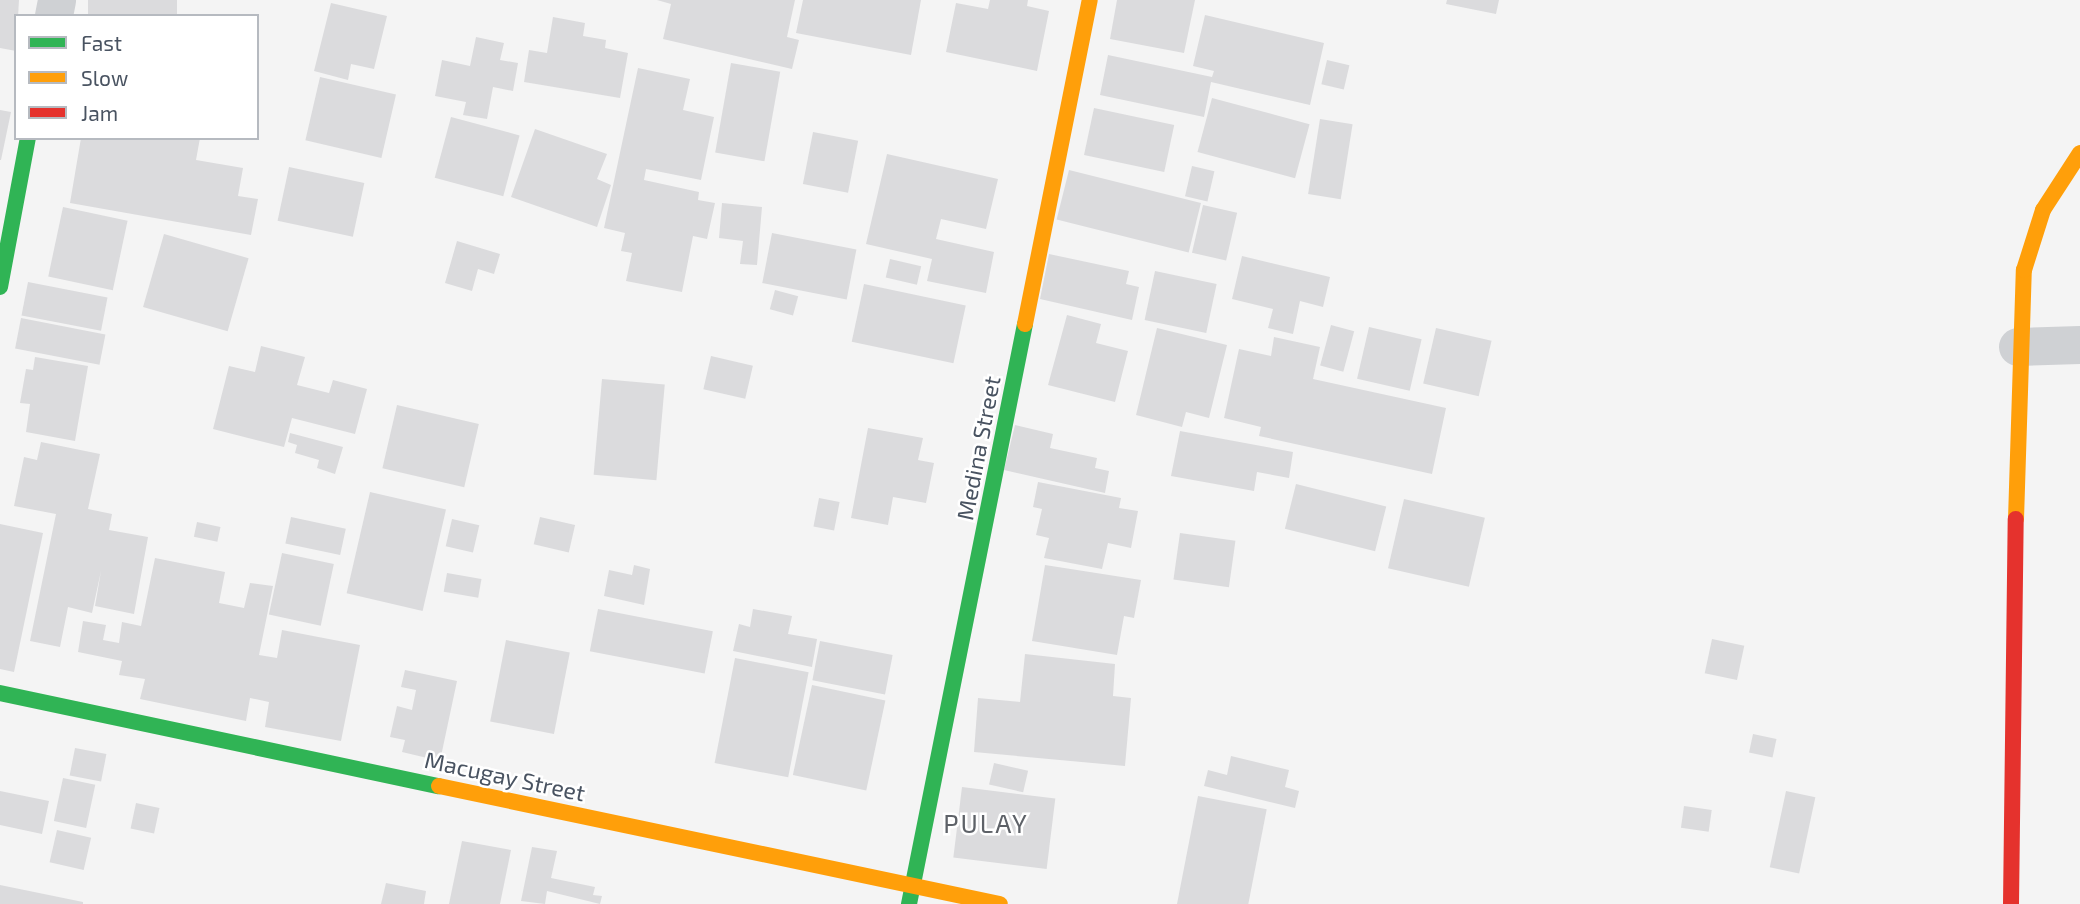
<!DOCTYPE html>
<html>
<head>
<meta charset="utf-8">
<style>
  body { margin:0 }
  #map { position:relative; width:2080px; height:904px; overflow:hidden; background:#f4f4f4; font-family:"Exo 2",sans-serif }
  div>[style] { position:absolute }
  .building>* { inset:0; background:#dbdbdd; transform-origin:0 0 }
  .street>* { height:38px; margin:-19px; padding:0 19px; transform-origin:19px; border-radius:19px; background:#cfd1d4 }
  .fast>* { height:16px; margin:-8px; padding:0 8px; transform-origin:8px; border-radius:8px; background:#30b455 }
  .slow>* { height:16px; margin:-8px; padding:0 8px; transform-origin:8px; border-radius:8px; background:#ff9f0a }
  .jam>* { height:16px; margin:-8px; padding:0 8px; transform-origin:8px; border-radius:8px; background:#e5322d }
  span { translate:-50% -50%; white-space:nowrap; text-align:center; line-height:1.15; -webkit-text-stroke:5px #fff; paint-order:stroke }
  .street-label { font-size:23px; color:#495361 }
  .quarter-label { font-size:26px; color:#5e6268; letter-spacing:2px }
  .legend { position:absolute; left:14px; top:14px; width:245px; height:126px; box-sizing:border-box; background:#fff; border:2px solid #b6bac0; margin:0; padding:9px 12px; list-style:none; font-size:21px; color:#495361 }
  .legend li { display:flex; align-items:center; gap:14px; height:35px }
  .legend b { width:35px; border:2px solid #b6bac0 }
</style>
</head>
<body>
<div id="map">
  <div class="building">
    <i style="clip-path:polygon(0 0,19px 0,16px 51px,0 48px)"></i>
    <i style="left:88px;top:0;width:89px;height:16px"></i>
    <i style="clip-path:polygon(657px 0,795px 0,787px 37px,799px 40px,792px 69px,663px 39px,671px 4px)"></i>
    <i style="clip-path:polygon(803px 0,921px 0,911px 55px,796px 33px)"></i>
    <i style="clip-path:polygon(990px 0,1028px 0,1027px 6px,1049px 11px,1037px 71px,946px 52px,956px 3px,988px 9px)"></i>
    <i style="clip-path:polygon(1117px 0,1195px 0,1184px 53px,1110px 39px)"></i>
    <i style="clip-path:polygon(1447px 0,1499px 0,1496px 14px,1446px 4px)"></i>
    <i style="clip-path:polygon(331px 3px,387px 16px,374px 69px,351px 64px,348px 80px,314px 71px)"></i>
    <i style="clip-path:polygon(1205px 15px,1324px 43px,1310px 105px,1211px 82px,1204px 117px,1100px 95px,1108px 55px,1212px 77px,1214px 71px,1193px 66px)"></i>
    <i style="clip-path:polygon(553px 17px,585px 23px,583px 36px,606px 40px,605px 48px,628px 53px,620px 98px,524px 82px,529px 50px,547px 53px)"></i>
    <i style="clip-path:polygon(476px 37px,504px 43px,500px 60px,518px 63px,513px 91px,493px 87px,487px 119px,463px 115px,466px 102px,435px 96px,442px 60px,470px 66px)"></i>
    <i style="left:1327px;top:60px;width:23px;height:25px;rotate:13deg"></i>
    <i style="left:731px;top:63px;width:50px;height:91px;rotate:10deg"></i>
    <i style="clip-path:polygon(638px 68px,690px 79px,683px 110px,714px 117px,701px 180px,646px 169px,644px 180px,699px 192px,698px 200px,715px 203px,707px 239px,693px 236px,682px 292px,626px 281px,632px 253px,621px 251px,625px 233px,604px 228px)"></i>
    <i style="left:320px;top:77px;width:78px;height:65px;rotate:13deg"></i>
    <i style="left:1212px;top:98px;width:101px;height:56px;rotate:15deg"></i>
    <i style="left:1094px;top:108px;width:82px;height:48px;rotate:12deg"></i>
    <i style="clip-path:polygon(0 110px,11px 112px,1px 160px,0 160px)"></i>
    <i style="left:451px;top:117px;width:71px;height:63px;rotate:15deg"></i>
    <i style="left:1320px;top:119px;width:33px;height:76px;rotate:9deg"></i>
    <i style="clip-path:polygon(535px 129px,607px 154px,597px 179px,611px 185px,597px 227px,511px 197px)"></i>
    <i style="left:813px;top:132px;width:46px;height:53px;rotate:11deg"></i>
    <i style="clip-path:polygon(81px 138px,200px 138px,196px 160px,243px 168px,238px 196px,258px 199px,251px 235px,70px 203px)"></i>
    <i style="clip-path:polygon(887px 154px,998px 179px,986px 229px,941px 219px,936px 239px,994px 252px,986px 293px,927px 281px,932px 259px,866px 244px)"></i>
    <i style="left:1192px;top:166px;width:23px;height:31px;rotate:13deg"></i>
    <i style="left:289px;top:167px;width:77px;height:55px;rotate:12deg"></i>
    <i style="left:1069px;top:170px;width:136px;height:51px;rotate:14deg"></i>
    <i style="clip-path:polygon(722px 203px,762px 207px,757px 265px,740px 264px,743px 241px,719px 238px)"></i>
    <i style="left:1203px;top:205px;width:35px;height:49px;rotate:13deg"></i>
    <i style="left:63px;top:207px;width:66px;height:71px;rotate:12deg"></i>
    <i style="left:772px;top:233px;width:86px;height:51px;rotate:11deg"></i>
    <i style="left:164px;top:234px;width:88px;height:76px;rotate:16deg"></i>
    <i style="clip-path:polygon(457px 241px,500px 254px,494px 274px,478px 269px,472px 291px,445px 283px)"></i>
    <i style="clip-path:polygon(1049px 254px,1129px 271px,1126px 284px,1139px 287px,1132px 320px,1040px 299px)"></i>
    <i style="clip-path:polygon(1242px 256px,1330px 277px,1323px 307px,1300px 301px,1293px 334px,1268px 328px,1273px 309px,1232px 299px)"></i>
    <i style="left:890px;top:259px;width:32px;height:19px;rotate:13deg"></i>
    <i style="left:1155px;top:271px;width:63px;height:50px;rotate:12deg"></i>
    <i style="left:28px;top:282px;width:81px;height:34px;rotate:11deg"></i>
    <i style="left:864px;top:284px;width:104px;height:59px;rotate:12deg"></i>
    <i style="left:775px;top:290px;width:24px;height:20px;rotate:15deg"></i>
    <i style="clip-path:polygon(1067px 315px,1101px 324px,1096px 343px,1128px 351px,1115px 402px,1048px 385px)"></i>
    <i style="left:21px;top:318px;width:86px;height:31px;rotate:11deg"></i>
    <i style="left:1331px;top:325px;width:24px;height:42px;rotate:15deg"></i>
    <i style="left:1369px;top:327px;width:54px;height:53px;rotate:13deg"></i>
    <i style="clip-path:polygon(1157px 328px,1227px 345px,1209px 418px,1186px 412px,1182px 427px,1136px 415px)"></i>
    <i style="left:1436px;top:328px;width:57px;height:57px;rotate:13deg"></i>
    <i style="clip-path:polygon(1274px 337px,1320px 347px,1313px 379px,1446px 408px,1432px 474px,1259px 436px,1261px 427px,1224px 418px,1239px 349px,1271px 356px)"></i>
    <i style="clip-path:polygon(261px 346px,305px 357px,297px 385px,329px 393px,333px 380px,367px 389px,355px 434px,292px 418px,284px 447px,213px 429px,229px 366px,255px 372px)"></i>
    <i style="left:711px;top:356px;width:43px;height:34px;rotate:13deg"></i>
    <i style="clip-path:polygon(35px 357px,88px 366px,75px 441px,26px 432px,30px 404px,20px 403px,26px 369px,33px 370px)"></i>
    <i style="left:602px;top:379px;width:63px;height:96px;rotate:5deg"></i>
    <i style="left:397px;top:405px;width:84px;height:65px;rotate:13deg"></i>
    <i style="clip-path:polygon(1015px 425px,1053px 434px,1050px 448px,1097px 458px,1095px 468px,1109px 471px,1105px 493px,1004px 470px)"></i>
    <i style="clip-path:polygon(868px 428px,923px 438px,918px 460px,934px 463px,926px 503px,893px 497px,888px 525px,851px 518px)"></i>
    <i style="clip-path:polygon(1180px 431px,1293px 452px,1289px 478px,1257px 472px,1254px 491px,1171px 476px)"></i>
    <i style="clip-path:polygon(290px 433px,343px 447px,335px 474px,317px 468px,319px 460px,295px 453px,297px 445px,288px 442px)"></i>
    <i style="clip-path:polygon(41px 442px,100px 454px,88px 509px,112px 514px,109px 530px,148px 537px,134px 614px,95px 606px,101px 571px,92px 613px,68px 607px,60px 647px,30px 641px,56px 514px,14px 506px,24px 457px,37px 460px)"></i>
    <i style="clip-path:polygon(1038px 482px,1121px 498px,1119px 508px,1138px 511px,1131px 548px,1108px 543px,1102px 569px,1044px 558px,1049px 538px,1036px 535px,1042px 509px,1033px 507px)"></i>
    <i style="left:1296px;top:484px;width:93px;height:46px;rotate:14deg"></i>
    <i style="left:370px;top:492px;width:78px;height:104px;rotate:13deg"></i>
    <i style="left:819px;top:498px;width:21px;height:29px;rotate:11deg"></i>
    <i style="left:1404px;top:499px;width:83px;height:71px;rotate:13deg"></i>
    <i style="left:291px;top:517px;width:56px;height:27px;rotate:12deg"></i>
    <i style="left:540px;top:517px;width:36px;height:28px;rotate:13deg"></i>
    <i style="left:452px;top:519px;width:28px;height:28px;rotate:13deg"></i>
    <i style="left:197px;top:522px;width:24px;height:15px;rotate:12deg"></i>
    <i style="clip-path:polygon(0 524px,43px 533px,14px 672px,0 669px)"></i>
    <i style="left:1180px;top:533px;width:56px;height:47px;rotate:8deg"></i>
    <i style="left:282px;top:553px;width:53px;height:63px;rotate:12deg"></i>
    <i style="clip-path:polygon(155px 558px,225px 572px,219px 603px,244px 608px,250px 583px,273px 586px,259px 655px,277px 658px,282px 630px,360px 645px,341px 741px,265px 727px,269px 702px,250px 698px,246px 721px,140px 699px,145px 679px,119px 675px,122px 661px,78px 652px,83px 621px,106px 625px,103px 640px,119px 643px,122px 622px,141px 626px)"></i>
    <i style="clip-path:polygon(634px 565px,650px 569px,644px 605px,604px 596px,609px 570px,632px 575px)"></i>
    <i style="clip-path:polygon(1045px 565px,1141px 580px,1134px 618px,1124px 616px,1117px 655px,1032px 641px)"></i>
    <i style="left:447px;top:573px;width:35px;height:19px;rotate:10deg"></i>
    <i style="left:598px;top:609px;width:117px;height:43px;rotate:11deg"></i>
    <i style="clip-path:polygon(753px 609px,792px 616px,788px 634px,817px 639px,812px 667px,733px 651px,739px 624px,750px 627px)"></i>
    <i style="left:1712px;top:639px;width:33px;height:35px;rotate:12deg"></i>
    <i style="left:506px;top:640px;width:65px;height:83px;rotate:11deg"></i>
    <i style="left:820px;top:641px;width:74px;height:40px;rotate:11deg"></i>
    <i style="clip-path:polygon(1025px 654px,1115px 664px,1113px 696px,1131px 698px,1125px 766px,974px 752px,978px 698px,1020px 702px)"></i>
    <i style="left:735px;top:658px;width:75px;height:107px;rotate:11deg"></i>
    <i style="clip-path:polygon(405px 670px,457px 681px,440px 761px,402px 752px,405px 740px,390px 737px,397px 706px,412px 710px,416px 690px,401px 687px)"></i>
    <i style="left:812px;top:685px;width:75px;height:92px;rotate:12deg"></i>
    <i style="left:1753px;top:734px;width:24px;height:19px;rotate:12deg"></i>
    <i style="left:75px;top:748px;width:32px;height:28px;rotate:11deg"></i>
    <i style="clip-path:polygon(1231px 756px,1289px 770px,1285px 787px,1299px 791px,1295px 808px,1204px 786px,1208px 770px,1227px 775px)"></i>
    <i style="left:994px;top:763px;width:35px;height:22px;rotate:13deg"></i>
    <i style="left:63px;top:778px;width:33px;height:44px;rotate:12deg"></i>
    <i style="left:962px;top:787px;width:94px;height:71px;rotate:7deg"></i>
    <i style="clip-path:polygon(0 791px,49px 801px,42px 834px,0 825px)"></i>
    <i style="left:1786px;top:791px;width:30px;height:78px;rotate:12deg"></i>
    <i style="left:1198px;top:796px;width:70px;height:110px;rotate:11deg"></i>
    <i style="left:136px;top:803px;width:24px;height:26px;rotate:12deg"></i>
    <i style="left:1684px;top:806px;width:28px;height:22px;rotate:8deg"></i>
    <i style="left:57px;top:830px;width:35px;height:33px;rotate:13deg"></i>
    <i style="clip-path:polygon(462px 841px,511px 850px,500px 904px,449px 904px)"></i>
    <i style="clip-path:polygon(532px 847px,557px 851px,551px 878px,595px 887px,593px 895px,602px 896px,600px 904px,547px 891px,545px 904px,521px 901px)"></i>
    <i style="clip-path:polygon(386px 883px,426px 891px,424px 904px,381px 904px)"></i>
    <i style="clip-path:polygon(0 885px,83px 902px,83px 904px,0 904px)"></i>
  </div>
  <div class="street">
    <i style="left:54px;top:16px;width:16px;rotate:-79deg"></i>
    <i style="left:2018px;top:347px;width:62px;rotate:-1.8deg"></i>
  </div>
  <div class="fast">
    <i style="left:0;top:287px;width:152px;rotate:-79.4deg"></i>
    <i style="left:0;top:693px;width:449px;rotate:12deg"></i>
    <i style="left:909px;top:904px;width:591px;rotate:-78.69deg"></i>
  </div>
  <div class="slow">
    <i style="left:1025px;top:324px;width:330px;rotate:-78.7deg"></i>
    <i style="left:2016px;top:519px;width:249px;rotate:-88.2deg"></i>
    <i style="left:2024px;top:270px;width:63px;rotate:-72.4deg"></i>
    <i style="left:2043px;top:210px;width:68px;rotate:-57deg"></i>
    <i style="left:439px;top:786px;width:573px;rotate:11.88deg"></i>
  </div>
  <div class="jam">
    <i style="left:2011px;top:904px;width:385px;rotate:-89.3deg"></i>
  </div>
  <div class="street-label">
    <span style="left:978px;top:448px;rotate:-79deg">Medina Street</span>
    <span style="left:505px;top:776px;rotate:12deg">Macugay Street</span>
  </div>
  <div class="quarter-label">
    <span style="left:986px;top:823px">PULAY</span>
  </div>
  <ul class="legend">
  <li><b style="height:9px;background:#30b455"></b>Fast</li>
  <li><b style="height:9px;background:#ff9f0a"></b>Slow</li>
  <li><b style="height:9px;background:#e5322d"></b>Jam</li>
  </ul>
</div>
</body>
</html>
